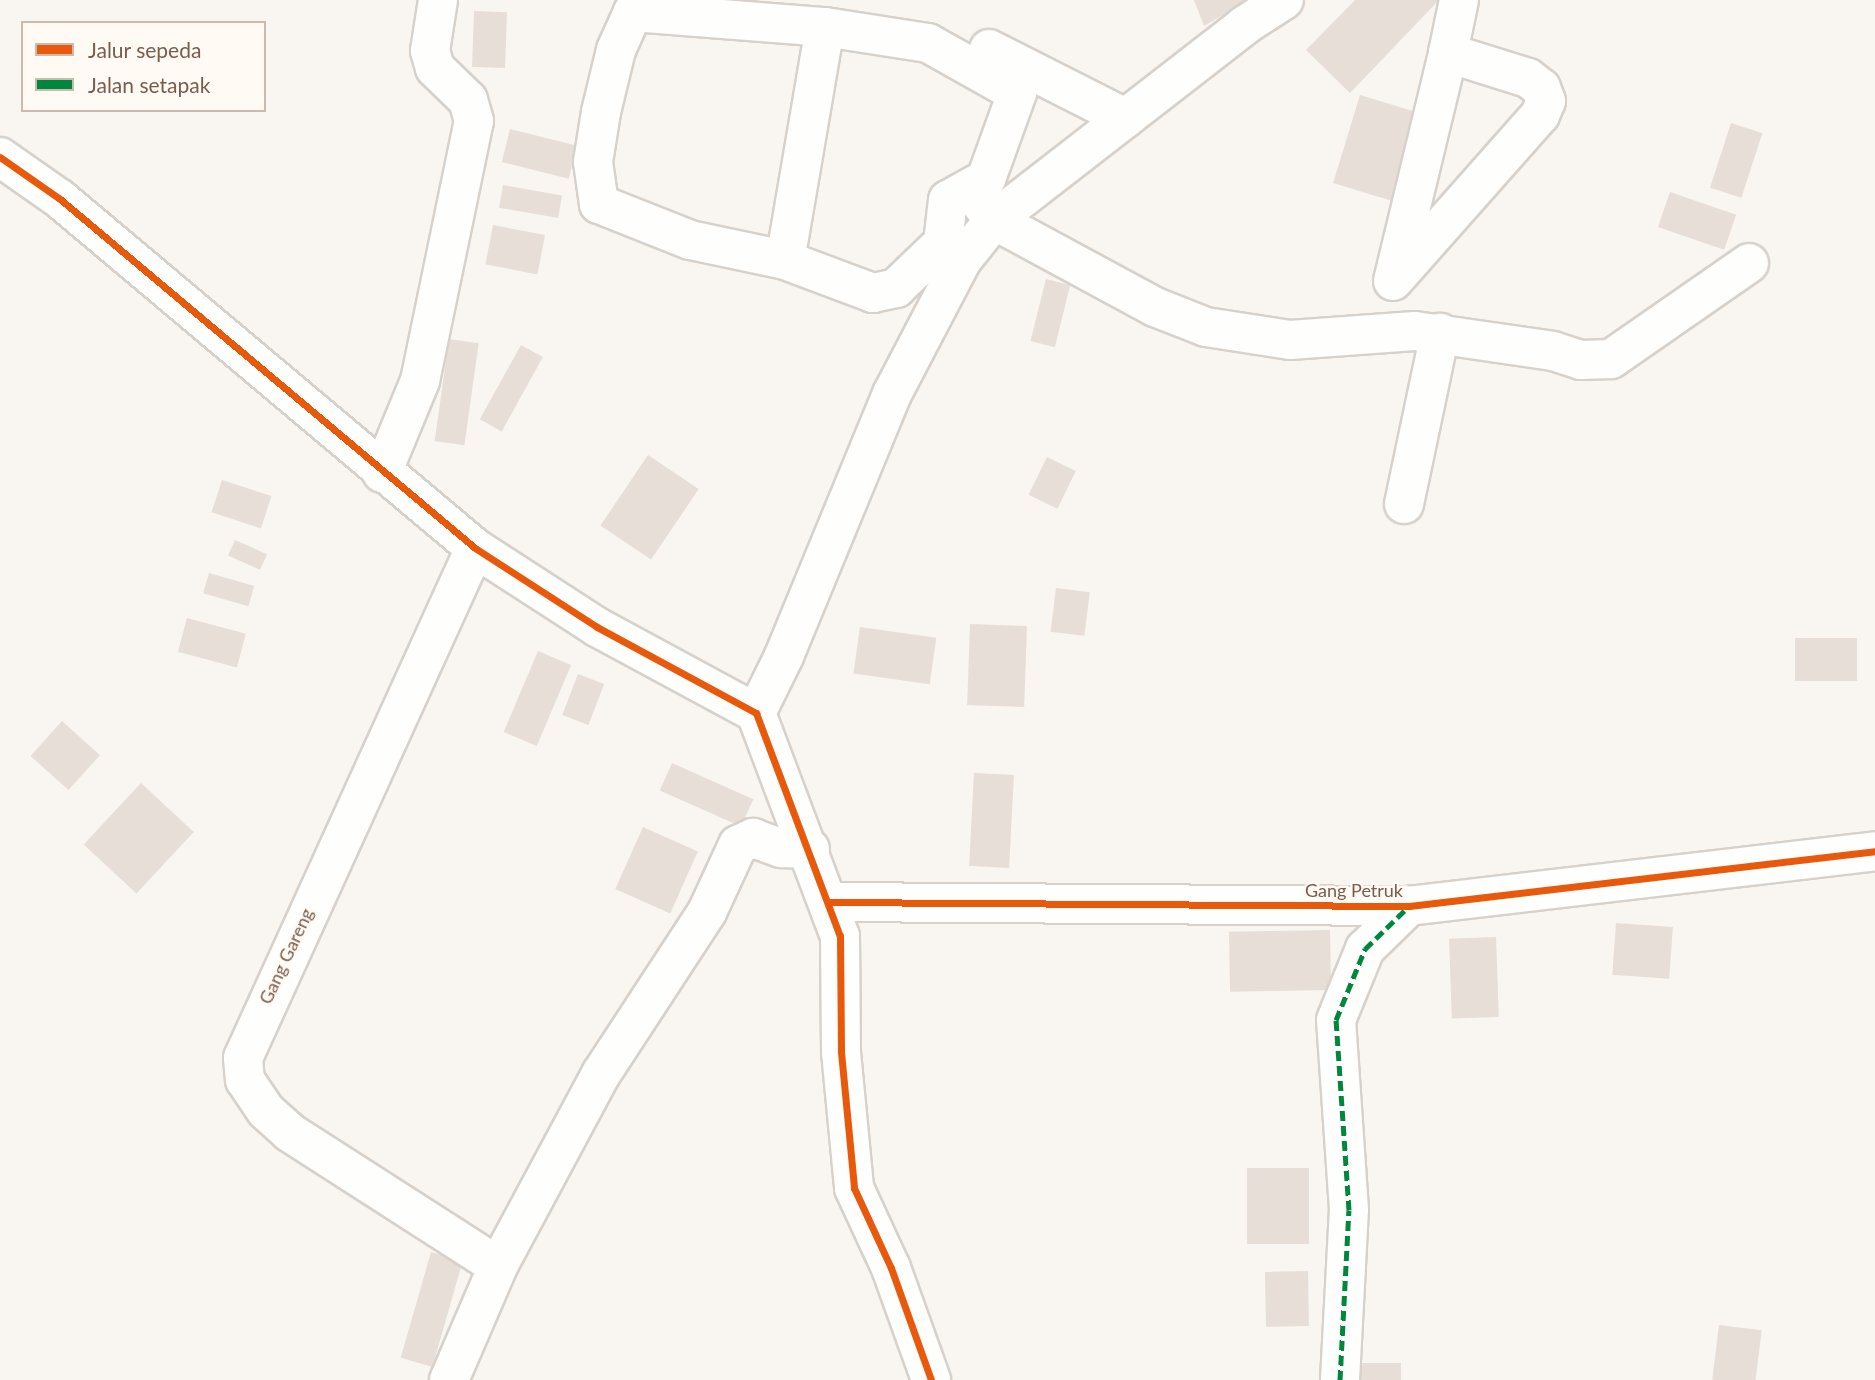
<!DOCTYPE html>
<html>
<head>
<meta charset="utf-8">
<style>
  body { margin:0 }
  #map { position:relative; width:1875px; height:1380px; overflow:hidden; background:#f9f5f0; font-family:Lato,sans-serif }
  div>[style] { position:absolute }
  .building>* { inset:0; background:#e6ded7; transform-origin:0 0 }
  .roads { filter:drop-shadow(2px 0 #d7d1cb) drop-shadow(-2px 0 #d7d1cb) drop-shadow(0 2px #d7d1cb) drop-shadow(0 -2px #d7d1cb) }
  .minor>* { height:38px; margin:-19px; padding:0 19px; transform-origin:19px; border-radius:19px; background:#fefefd }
  .tertiary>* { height:38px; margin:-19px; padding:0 19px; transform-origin:19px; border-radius:19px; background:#fefefd }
  .quiet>* { height:5px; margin-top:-2.5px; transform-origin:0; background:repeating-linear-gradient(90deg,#00873e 0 10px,transparent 0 15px) }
  .cycleway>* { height:7px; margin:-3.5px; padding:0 3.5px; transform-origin:3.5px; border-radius:3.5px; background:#e8590c }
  span { translate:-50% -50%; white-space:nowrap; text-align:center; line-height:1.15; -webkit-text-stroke:5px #fffaf3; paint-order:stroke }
  .street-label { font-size:18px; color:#7a5c4d }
  .legend { position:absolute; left:21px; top:21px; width:245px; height:91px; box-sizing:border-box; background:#fffaf3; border:2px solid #cabbb1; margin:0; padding:9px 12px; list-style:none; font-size:21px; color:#7a5c4d }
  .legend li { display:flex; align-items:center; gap:14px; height:35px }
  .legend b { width:35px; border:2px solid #cabbb1 }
</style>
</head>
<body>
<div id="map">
  <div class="building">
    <i style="clip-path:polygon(1194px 0,1248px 0,1204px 26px)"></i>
    <i style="clip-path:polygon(1355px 0,1439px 0,1350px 93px,1306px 50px)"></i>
    <i style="left:474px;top:11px;width:33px;height:56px;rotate:2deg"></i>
    <i style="left:1360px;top:95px;width:67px;height:92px;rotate:17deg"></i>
    <i style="left:1731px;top:123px;width:33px;height:68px;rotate:18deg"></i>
    <i style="left:510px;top:129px;width:69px;height:34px;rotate:14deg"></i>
    <i style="left:503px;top:185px;width:60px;height:23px;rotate:10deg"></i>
    <i style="left:1670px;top:192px;width:70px;height:37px;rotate:19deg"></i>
    <i style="left:493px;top:225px;width:53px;height:40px;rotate:11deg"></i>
    <i style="left:1046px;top:279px;width:25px;height:64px;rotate:14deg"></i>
    <i style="left:449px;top:339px;width:30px;height:103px;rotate:8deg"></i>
    <i style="left:521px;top:345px;width:25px;height:85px;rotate:29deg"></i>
    <i style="left:648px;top:455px;width:61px;height:85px;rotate:34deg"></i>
    <i style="left:1047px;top:457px;width:32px;height:42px;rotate:26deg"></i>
    <i style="left:222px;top:480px;width:52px;height:34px;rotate:18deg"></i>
    <i style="left:235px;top:540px;width:35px;height:17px;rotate:24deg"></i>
    <i style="left:209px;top:573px;width:47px;height:21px;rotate:16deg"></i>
    <i style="left:1056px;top:588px;width:34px;height:44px;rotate:7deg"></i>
    <i style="left:187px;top:618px;width:61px;height:35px;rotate:15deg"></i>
    <i style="left:970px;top:624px;width:57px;height:81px;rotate:2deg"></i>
    <i style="left:860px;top:627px;width:77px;height:47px;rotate:8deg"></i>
    <i style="left:1795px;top:638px;width:62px;height:43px"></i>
    <i style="left:538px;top:651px;width:36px;height:88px;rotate:23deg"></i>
    <i style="left:578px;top:674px;width:28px;height:44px;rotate:21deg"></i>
    <i style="left:62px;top:721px;width:51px;height:47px;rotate:42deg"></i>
    <i style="left:672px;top:763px;width:89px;height:30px;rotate:24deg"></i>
    <i style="left:974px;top:773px;width:40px;height:93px;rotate:3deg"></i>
    <i style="left:141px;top:783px;width:72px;height:84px;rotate:43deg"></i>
    <i style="left:643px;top:827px;width:60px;height:68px;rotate:24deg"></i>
    <i style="left:1616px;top:923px;width:57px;height:52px;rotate:4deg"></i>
    <i style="left:1330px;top:930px;width:60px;height:101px;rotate:89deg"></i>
    <i style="left:1496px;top:937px;width:80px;height:47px;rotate:88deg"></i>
    <i style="left:1247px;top:1168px;width:62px;height:76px"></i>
    <i style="left:431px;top:1252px;width:33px;height:110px;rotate:16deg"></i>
    <i style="left:1308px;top:1271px;width:55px;height:43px;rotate:89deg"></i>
    <i style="left:1719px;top:1325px;width:43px;height:55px;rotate:7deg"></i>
    <i style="left:1361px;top:1363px;width:40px;height:17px"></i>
  </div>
  <div class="roads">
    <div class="minor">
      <i style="left:825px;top:27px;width:236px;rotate:99.7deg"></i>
      <i style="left:785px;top:260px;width:94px;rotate:20.6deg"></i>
      <i style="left:873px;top:293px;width:24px;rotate:-12deg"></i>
      <i style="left:896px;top:288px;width:65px;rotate:-43.8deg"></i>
      <i style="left:943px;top:243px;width:25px;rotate:42deg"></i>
      <i style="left:989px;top:49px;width:153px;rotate:26.9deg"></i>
      <i style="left:979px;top:201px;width:24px;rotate:52deg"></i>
      <i style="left:994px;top:220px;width:183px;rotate:28.4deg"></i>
      <i style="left:1155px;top:307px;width:55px;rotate:21.4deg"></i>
      <i style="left:1206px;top:327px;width:85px;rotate:8.8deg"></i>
      <i style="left:1290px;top:340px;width:125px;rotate:-4.1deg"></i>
      <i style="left:1415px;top:331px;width:139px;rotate:8.2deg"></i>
      <i style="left:1553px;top:351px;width:29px;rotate:18deg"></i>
      <i style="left:1581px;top:360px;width:30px;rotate:-2deg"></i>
      <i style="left:1611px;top:359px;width:168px;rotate:-34.8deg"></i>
      <i style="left:785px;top:260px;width:97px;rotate:-168.1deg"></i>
      <i style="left:690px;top:240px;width:98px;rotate:-158.4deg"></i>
      <i style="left:599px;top:204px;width:42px;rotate:-98.1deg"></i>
      <i style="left:593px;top:162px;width:51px;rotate:-80.9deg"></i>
      <i style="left:601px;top:112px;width:64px;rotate:-76.4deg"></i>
      <i style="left:616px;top:50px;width:42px;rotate:-65.9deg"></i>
      <i style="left:633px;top:12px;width:193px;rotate:4.5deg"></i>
      <i style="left:825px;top:27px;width:104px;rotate:8.8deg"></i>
      <i style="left:928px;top:43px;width:102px;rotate:29.3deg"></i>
      <i style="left:1017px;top:93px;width:91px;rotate:109.8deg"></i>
      <i style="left:986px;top:179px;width:43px;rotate:151.1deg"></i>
      <i style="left:948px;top:200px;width:43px;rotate:96.6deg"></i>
      <i style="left:1394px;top:277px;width:230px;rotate:-76.4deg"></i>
      <i style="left:1393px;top:281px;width:222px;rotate:-48.5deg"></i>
      <i style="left:1540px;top:115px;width:15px;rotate:-67deg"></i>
      <i style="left:1546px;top:101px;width:14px;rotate:-111deg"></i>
      <i style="left:1541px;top:88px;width:16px;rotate:-142deg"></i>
      <i style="left:1528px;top:78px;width:84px;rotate:-162.6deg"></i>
      <i style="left:1448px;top:53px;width:54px;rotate:-78.3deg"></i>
      <i style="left:382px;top:473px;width:100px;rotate:-67.6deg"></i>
      <i style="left:420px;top:381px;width:266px;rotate:-78.3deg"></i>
      <i style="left:474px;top:121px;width:22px;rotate:-106deg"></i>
      <i style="left:468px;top:100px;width:46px;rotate:-135.9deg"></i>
      <i style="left:435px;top:68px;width:18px;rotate:-106deg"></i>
      <i style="left:430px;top:51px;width:52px;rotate:-81.1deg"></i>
      <i style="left:1404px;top:504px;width:175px;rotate:-78.1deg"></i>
      <i style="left:475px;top:548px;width:560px;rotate:114.46deg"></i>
      <i style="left:243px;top:1058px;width:22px;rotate:85deg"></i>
      <i style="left:245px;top:1080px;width:37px;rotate:56deg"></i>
      <i style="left:266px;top:1111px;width:31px;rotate:42deg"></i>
      <i style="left:289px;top:1132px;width:248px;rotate:32.7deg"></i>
      <i style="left:756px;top:713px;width:64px;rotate:-63.8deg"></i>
      <i style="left:784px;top:656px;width:283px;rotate:-67.6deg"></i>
      <i style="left:892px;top:394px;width:151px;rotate:-62.4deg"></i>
      <i style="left:962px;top:260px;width:51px;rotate:-51.3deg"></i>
      <i style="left:994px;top:220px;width:318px;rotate:-37.8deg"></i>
      <i style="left:1245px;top:25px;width:46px;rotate:-32.7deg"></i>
      <i style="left:829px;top:902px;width:580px;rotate:0.4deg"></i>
      <i style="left:1409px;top:906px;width:469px;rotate:-6.7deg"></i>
      <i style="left:449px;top:1380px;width:124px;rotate:-66.7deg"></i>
      <i style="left:498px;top:1266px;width:218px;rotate:-61.8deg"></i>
      <i style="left:601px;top:1074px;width:194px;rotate:-56.8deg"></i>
      <i style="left:707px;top:912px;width:74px;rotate:-65.2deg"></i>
      <i style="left:738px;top:845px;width:17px;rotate:-25deg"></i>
      <i style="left:753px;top:838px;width:30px;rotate:20deg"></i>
      <i style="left:781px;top:848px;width:29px;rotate:2deg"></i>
      <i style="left:1340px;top:1380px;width:170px;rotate:-87deg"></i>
      <i style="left:1349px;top:1210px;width:190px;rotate:-93.9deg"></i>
      <i style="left:1336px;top:1020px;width:77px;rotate:-67.8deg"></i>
      <i style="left:1365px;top:949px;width:62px;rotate:-44.3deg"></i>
    </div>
    <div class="tertiary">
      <i style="left:0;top:157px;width:73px;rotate:35deg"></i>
      <i style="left:60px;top:199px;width:542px;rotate:40.06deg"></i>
      <i style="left:475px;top:548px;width:145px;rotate:32.9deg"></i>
      <i style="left:597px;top:627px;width:181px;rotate:28.4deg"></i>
      <i style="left:756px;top:713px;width:238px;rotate:69.4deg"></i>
      <i style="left:840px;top:936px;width:116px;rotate:89.5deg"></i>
      <i style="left:841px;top:1052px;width:137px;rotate:84.5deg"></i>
      <i style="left:854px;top:1188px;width:88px;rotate:65.2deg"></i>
      <i style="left:891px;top:1268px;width:119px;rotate:70.3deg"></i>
    </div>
  </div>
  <div class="quiet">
    <i style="left:1340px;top:1380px;width:170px;rotate:-87deg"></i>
    <i style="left:1349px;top:1210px;width:190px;rotate:-93.9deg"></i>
    <i style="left:1336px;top:1020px;width:77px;rotate:-67.8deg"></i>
    <i style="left:1365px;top:949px;width:62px;rotate:-44.3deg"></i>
  </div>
  <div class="cycleway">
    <i style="left:0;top:157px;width:73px;rotate:35deg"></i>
    <i style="left:60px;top:199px;width:542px;rotate:40.06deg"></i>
    <i style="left:475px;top:548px;width:145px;rotate:32.9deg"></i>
    <i style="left:597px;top:627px;width:181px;rotate:28.4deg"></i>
    <i style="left:756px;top:713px;width:238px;rotate:69.4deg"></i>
    <i style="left:840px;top:936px;width:116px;rotate:89.5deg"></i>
    <i style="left:841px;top:1052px;width:137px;rotate:84.5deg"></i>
    <i style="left:854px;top:1188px;width:88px;rotate:65.2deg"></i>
    <i style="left:891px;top:1268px;width:119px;rotate:70.3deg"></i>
    <i style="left:829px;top:902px;width:580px;rotate:0.4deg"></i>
    <i style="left:1409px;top:906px;width:469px;rotate:-6.7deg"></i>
  </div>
  <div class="street-label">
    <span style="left:1354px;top:890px">Gang Petruk</span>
    <span style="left:286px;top:956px;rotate:-65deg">Gang Gareng</span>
  </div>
  <ul class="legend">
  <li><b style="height:9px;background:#e8590c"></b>Jalur sepeda</li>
  <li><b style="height:9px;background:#00873e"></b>Jalan setapak</li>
  </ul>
</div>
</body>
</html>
